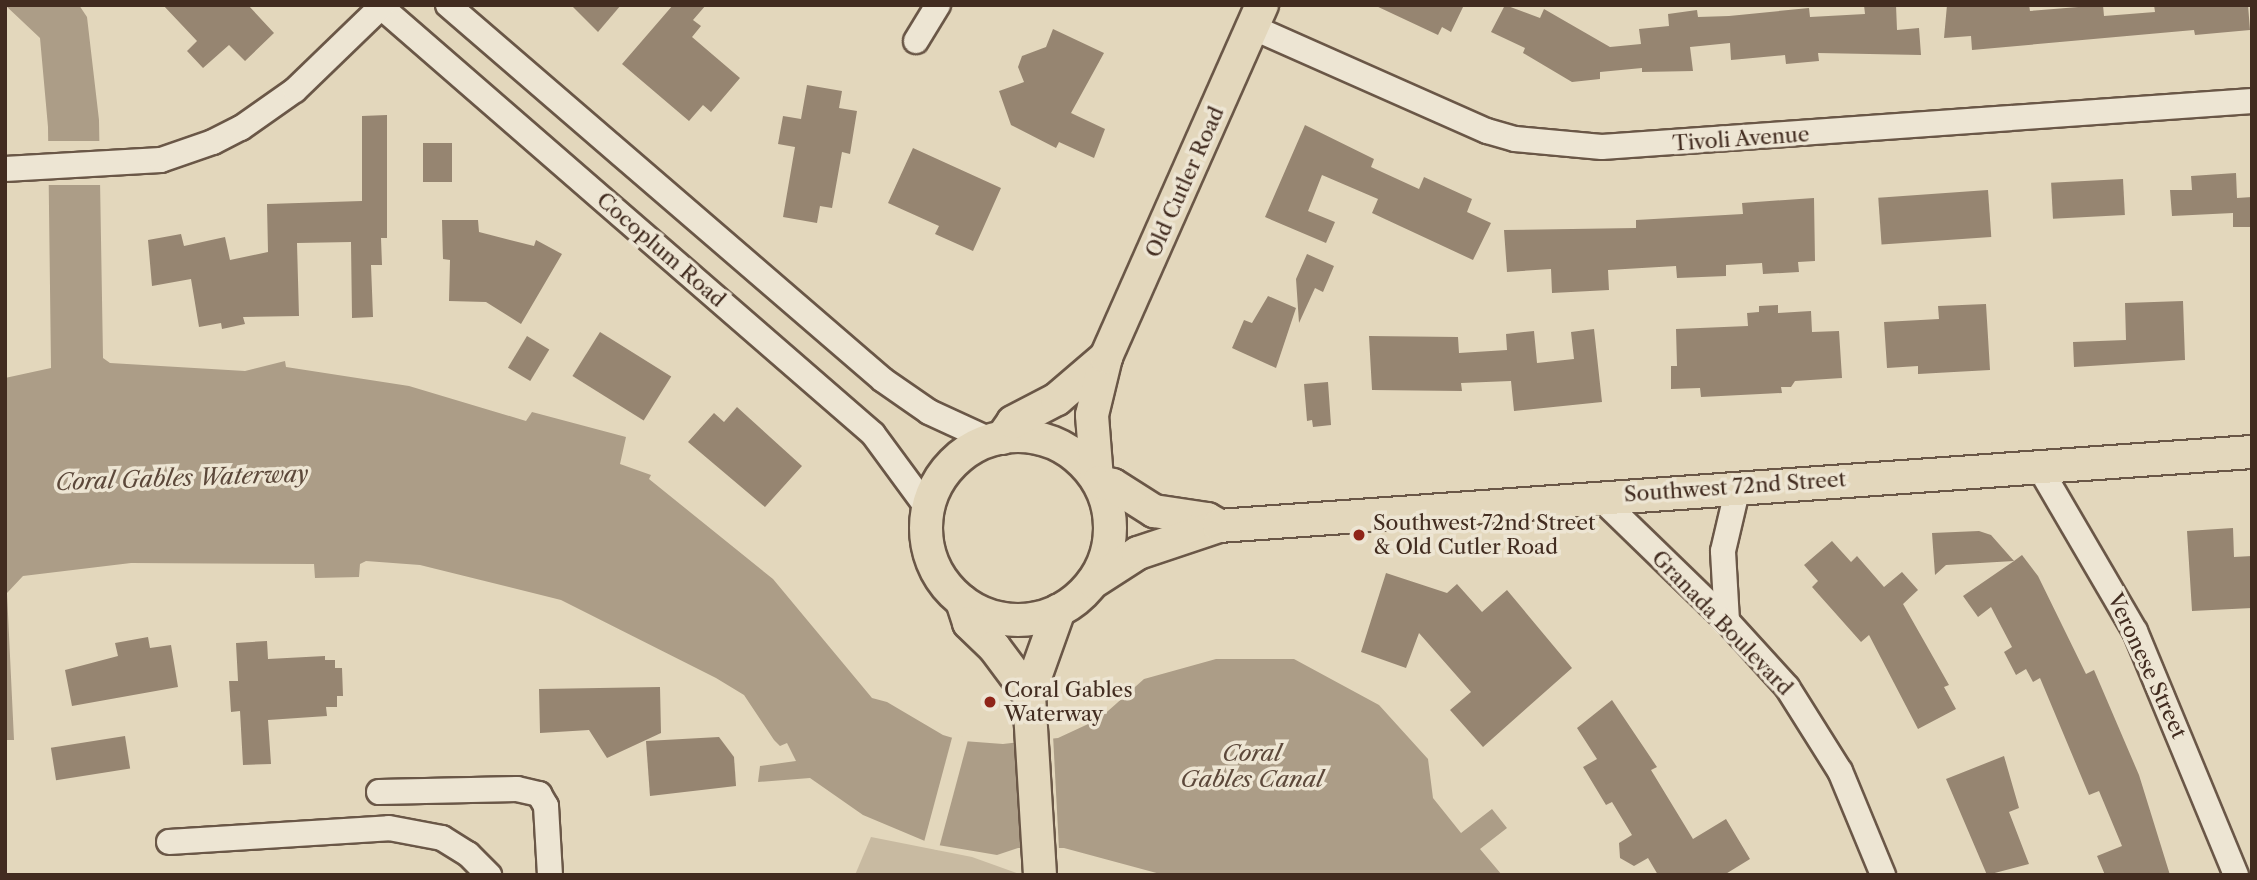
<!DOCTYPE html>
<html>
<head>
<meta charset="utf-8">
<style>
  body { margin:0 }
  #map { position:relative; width:2257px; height:880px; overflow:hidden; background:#e3d7bc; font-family:"Libre Caslon Text",serif }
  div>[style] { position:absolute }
  .green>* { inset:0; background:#c8baa1 }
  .water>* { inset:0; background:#ac9d87 }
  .pier>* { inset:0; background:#e3d7bc; transform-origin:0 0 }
  .building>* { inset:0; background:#968571; transform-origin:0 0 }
  .roads { filter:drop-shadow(2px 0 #6a5747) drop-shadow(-2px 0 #6a5747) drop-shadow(0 2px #6a5747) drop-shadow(0 -2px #6a5747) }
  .minor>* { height:24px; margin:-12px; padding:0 12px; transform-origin:12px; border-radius:12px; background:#ede5d3 }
  .major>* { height:32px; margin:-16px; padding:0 16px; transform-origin:16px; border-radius:16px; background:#e3d7bc }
  .major>.ring { margin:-16px; padding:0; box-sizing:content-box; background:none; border:32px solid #e3d7bc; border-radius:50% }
  .dots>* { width:19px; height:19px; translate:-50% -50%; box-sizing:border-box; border:4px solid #ede5d3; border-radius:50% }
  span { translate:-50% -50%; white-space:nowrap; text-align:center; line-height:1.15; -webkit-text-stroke:7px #ede5d3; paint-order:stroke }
  .street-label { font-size:21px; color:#422c20 }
  .poi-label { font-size:21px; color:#422c20 }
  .left { translate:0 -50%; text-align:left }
  .water-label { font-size:23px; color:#5c483a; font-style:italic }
  .frame { position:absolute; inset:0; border:7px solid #422c20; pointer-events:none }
</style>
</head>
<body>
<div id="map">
  <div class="green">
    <i style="clip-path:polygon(871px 837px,972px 857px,1022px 875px,855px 875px)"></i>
  </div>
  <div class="water">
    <i style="clip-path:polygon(5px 5px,79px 5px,87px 17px,99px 120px,103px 358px,110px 363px,245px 371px,285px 361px,286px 367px,409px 386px,526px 421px,532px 412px,626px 437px,620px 464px,651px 475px,649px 479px,773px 579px,872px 698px,887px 702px,943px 735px,963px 741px,1003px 744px,1058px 738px,1099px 719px,1144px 679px,1216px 659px,1294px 659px,1379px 705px,1428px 759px,1433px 798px,1461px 833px,1492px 809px,1507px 828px,1480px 849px,1502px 875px,1164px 875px,1064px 848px,1018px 848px,997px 855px,932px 844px,863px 815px,810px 778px,758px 782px,760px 766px,796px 761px,787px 743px,780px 746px,774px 740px,744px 695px,716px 678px,561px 600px,420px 565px,366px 561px,360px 564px,359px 577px,315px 578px,314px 564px,131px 563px,23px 576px,7px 593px,14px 740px,5px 740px,5px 378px,51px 368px,48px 127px,40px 38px)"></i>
  </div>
  <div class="pier">
    <i style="left:103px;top:141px;width:44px;height:58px;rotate:90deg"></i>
    <i style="left:953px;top:734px;width:16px;height:116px;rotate:15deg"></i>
    <i style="left:1053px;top:735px;width:116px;height:38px;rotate:87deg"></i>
  </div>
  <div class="building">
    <i style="clip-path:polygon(163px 5px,248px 5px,274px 33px,245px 61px,229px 45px,203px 68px,187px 51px,197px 41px)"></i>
    <i style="clip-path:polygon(571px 5px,621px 5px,598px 32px)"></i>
    <i style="clip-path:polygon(673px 5px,706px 5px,693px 20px,701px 26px,692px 37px,740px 78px,711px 112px,703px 105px,689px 121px,622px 64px)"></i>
    <i style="clip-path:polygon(1374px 5px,1464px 5px,1451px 32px,1442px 27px,1438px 35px)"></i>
    <i style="clip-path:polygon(1505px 5px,1540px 18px,1544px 9px,1610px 47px,1641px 44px,1639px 29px,1669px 26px,1668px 14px,1697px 10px,1698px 17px,1729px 16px,1809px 8px,1810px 17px,1865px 14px,1864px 5px,1896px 5px,1897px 30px,1919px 28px,1921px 55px,1818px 53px,1819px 61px,1786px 64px,1785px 55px,1731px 60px,1730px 43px,1690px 47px,1693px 71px,1642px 72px,1642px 68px,1600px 72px,1600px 79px,1572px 82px,1523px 53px,1525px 48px,1491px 32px)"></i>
    <i style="clip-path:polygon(1947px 5px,2029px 5px,2030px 11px,2103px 5px,2104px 16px,2155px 12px,2154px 5px,2248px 5px,2250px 30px,2195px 35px,2194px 30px,1972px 50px,1971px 36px,1944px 38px)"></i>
    <i style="clip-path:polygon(1053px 29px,1104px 53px,1071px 113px,1105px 129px,1094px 158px,1059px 142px,1056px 148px,1011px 125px,999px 91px,1024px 82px,1018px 67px,1022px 56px,1046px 47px)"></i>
    <i style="clip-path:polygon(807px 85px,842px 91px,839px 108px,857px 111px,850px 154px,842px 152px,832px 208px,820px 206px,817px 223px,783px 217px,795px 147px,778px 144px,783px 116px,801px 119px)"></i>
    <i style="clip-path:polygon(387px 115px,387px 238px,381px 238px,382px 265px,371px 265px,373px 317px,352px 318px,351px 242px,297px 243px,299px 316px,243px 317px,245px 324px,222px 329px,221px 323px,199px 327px,191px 279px,152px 286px,148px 240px,181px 234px,184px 246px,225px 237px,230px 260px,268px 252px,267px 204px,362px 201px,362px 116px)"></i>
    <i style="clip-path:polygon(1305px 125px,1374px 159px,1371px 167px,1419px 189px,1424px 177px,1472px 199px,1467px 212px,1491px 223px,1473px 260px,1372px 213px,1378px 199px,1322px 175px,1308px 211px,1335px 222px,1326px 243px,1265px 217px)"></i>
    <i style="left:423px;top:143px;width:29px;height:39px"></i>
    <i style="clip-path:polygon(913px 148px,1001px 188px,973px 251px,935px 234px,939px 226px,888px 203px)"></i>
    <i style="clip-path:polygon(2236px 173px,2237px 198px,2252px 197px,2252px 227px,2233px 227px,2233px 213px,2172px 216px,2170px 190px,2192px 190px,2191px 176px)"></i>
    <i style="left:2123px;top:179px;width:36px;height:72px;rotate:87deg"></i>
    <i style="left:1988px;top:190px;width:47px;height:110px;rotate:86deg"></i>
    <i style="clip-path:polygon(1814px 198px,1815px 261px,1798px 262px,1799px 272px,1763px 274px,1762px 263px,1726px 265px,1726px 276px,1677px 278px,1676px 266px,1608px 270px,1609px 290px,1552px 293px,1551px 269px,1507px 272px,1504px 230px,1636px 228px,1636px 220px,1743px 214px,1742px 203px)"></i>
    <i style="clip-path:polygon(442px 220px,478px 220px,479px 232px,534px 246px,536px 240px,562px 254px,521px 324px,486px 302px,449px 301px,450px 260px,443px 259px)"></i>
    <i style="clip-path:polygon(1307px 254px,1334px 266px,1323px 292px,1315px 288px,1299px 323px,1296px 279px)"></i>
    <i style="clip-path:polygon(1268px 296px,1296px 308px,1276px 368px,1232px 348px,1244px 320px,1252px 323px)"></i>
    <i style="clip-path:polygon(2183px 301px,2185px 360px,2074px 367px,2073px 342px,2126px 340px,2125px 303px)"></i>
    <i style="clip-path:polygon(1986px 304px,1990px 370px,1918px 374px,1918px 366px,1887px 368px,1884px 322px,1939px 319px,1938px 306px)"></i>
    <i style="clip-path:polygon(1778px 305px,1778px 313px,1811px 311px,1812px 332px,1839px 331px,1842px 378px,1795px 381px,1791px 387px,1781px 387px,1782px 393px,1701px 397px,1700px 388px,1671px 389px,1671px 366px,1677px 366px,1676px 329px,1748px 326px,1747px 313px,1759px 312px,1759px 306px)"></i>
    <i style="clip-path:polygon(1594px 329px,1602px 402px,1514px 411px,1511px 381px,1461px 383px,1462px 391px,1372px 390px,1369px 336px,1458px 337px,1459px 353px,1507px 350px,1506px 334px,1534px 331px,1537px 363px,1574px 359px,1571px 332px)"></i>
    <i style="left:600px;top:332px;width:84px;height:52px;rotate:32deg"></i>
    <i style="left:527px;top:336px;width:26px;height:37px;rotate:31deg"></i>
    <i style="clip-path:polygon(1328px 382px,1331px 425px,1313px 427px,1312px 420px,1307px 421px,1304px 384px)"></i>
    <i style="clip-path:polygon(737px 407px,802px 466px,765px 507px,688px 442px,714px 413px,724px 422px)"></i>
    <i style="clip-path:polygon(2233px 528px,2234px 557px,2252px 556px,2252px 608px,2192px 611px,2187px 531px)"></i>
    <i style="clip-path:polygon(1979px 531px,1991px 535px,2014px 561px,2022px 555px,2038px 576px,2086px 674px,2094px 670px,2139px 775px,2170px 875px,2105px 875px,2097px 856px,2122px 846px,2099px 791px,2089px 795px,2040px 678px,2033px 682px,2026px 669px,2016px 675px,2004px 652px,2012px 647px,1991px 607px,1978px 617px,1963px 596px,2014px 561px,1946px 565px,1935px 575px,1932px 533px)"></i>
    <i style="clip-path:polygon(1832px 541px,1851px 562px,1857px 556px,1884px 587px,1902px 572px,1918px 590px,1903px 604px,1949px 685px,1944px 687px,1956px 709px,1918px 729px,1869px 635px,1861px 642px,1812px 587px,1818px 581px,1804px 565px)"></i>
    <i style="clip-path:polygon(1386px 573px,1447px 593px,1457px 584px,1482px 612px,1507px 590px,1572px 668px,1483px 747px,1450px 710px,1471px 692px,1419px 633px,1406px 668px,1361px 652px)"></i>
    <i style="clip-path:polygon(148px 637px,150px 648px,171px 645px,178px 687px,72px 706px,65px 670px,118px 656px,115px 643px)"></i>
    <i style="clip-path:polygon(267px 641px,268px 659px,325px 656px,325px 660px,335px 660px,335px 668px,342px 668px,343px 696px,337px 696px,337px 707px,326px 707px,327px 716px,268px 720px,271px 764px,243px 765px,240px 711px,231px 712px,229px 681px,238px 681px,236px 643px)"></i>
    <i style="clip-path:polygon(660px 687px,661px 733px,607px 758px,589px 730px,540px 733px,539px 689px)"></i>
    <i style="clip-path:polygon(1612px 700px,1657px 767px,1651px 770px,1693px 839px,1726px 819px,1750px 859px,1724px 875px,1658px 875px,1648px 858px,1634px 866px,1620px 858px,1619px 843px,1632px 835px,1612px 802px,1606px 805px,1583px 767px,1597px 759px,1577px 728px)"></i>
    <i style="left:125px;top:736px;width:33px;height:75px;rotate:81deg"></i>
    <i style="clip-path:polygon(719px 737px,734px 757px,736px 786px,650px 796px,646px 741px)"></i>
    <i style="clip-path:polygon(2004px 756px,2019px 808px,2009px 812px,2029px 864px,1987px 875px,1946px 779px)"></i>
  </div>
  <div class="roads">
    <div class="minor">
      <i style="left:379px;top:5px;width:654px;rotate:40.97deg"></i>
      <i style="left:873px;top:434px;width:93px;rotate:53.7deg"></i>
      <i style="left:448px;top:5px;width:574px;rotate:40.76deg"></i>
      <i style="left:883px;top:380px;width:56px;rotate:34.8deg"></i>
      <i style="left:929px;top:412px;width:67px;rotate:24.7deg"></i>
      <i style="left:1252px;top:27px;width:257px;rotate:23.9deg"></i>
      <i style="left:1487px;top:131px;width:29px;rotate:16deg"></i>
      <i style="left:1515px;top:139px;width:87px;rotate:5.3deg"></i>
      <i style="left:1602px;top:147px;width:652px;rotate:-4.05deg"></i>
      <i style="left:916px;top:41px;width:42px;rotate:-58.6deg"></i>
      <i style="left:5px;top:169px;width:156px;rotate:-3.3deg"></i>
      <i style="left:161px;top:160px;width:55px;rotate:-19.1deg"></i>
      <i style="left:213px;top:142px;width:31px;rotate:-27deg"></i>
      <i style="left:241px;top:128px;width:66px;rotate:-35.1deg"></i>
      <i style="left:295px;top:90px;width:122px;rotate:-44deg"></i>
      <i style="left:2039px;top:467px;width:190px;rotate:59.7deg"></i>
      <i style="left:2135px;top:631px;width:264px;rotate:67.5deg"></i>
      <i style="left:1598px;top:496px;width:180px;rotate:44.1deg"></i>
      <i style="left:1727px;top:621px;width:89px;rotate:47.7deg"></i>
      <i style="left:1787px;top:687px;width:99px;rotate:57.8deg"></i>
      <i style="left:1840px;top:771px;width:113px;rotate:67.5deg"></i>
      <i style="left:1727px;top:621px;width:70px;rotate:-93.3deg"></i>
      <i style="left:1723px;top:551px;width:66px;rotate:-76.8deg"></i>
      <i style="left:379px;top:792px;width:138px;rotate:-1.2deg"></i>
      <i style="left:517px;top:789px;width:23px;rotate:13deg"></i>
      <i style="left:539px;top:794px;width:14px;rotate:60deg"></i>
      <i style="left:546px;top:806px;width:69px;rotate:86.7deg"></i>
      <i style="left:169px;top:842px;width:220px;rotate:-3.6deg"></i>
      <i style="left:389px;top:828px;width:54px;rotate:10.7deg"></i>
      <i style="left:442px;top:838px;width:31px;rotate:32deg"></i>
      <i style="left:468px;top:854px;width:30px;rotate:45deg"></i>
    </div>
    <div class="major">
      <i class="ring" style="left:926px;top:436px;width:152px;height:152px"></i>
      <i style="left:1002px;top:438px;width:19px;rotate:-55deg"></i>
      <i style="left:1013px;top:422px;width:50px;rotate:-27.6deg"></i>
      <i style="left:1057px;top:399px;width:65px;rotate:-40.6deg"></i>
      <i style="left:1097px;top:479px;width:64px;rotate:-94.5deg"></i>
      <i style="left:1092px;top:415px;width:60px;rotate:-76.4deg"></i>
      <i style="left:1106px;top:357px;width:385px;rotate:-66.1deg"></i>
      <i style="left:1099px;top:482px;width:14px;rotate:12deg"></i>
      <i style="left:1113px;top:485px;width:49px;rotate:32.4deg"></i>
      <i style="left:1154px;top:511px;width:54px;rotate:8.6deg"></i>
      <i style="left:1207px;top:519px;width:10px;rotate:29deg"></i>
      <i style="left:1093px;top:582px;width:54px;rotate:-32.8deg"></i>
      <i style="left:1138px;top:553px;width:85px;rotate:-18.4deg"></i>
      <i style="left:1219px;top:526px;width:1036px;rotate:-4.1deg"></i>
      <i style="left:962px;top:601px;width:23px;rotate:72deg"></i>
      <i style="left:969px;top:623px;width:35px;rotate:44deg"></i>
      <i style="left:994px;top:647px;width:59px;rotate:53.3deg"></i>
      <i style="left:1040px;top:875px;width:181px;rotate:-93.5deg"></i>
      <i style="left:1029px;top:694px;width:89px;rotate:-70.3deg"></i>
    </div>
  </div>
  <div class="dots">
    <i style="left:1359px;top:535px;background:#8f2418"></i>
    <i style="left:990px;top:702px;background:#8f2418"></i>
  </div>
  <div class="street-label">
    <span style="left:1741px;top:139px;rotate:-4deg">Tivoli Avenue</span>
    <span style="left:1185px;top:182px;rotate:-66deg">Old Cutler Road</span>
    <span style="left:661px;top:250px;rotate:41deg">Cocoplum Road</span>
    <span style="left:1735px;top:487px;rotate:-4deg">Southwest 72nd Street</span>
    <span style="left:1722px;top:623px;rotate:46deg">Granada Boulevard</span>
    <span style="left:2147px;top:666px;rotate:65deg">Veronese Street</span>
  </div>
  <div class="poi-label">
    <span class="left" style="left:1373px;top:535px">Southwest 72nd Street<br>&amp; Old Cutler Road</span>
    <span class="left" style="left:1004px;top:702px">Coral Gables<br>Waterway</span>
  </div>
  <div class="water-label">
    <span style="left:182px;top:478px;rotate:-2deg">Coral Gables Waterway</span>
    <span style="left:1252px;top:766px">Coral<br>Gables Canal</span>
  </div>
  <div class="frame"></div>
</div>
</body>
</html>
